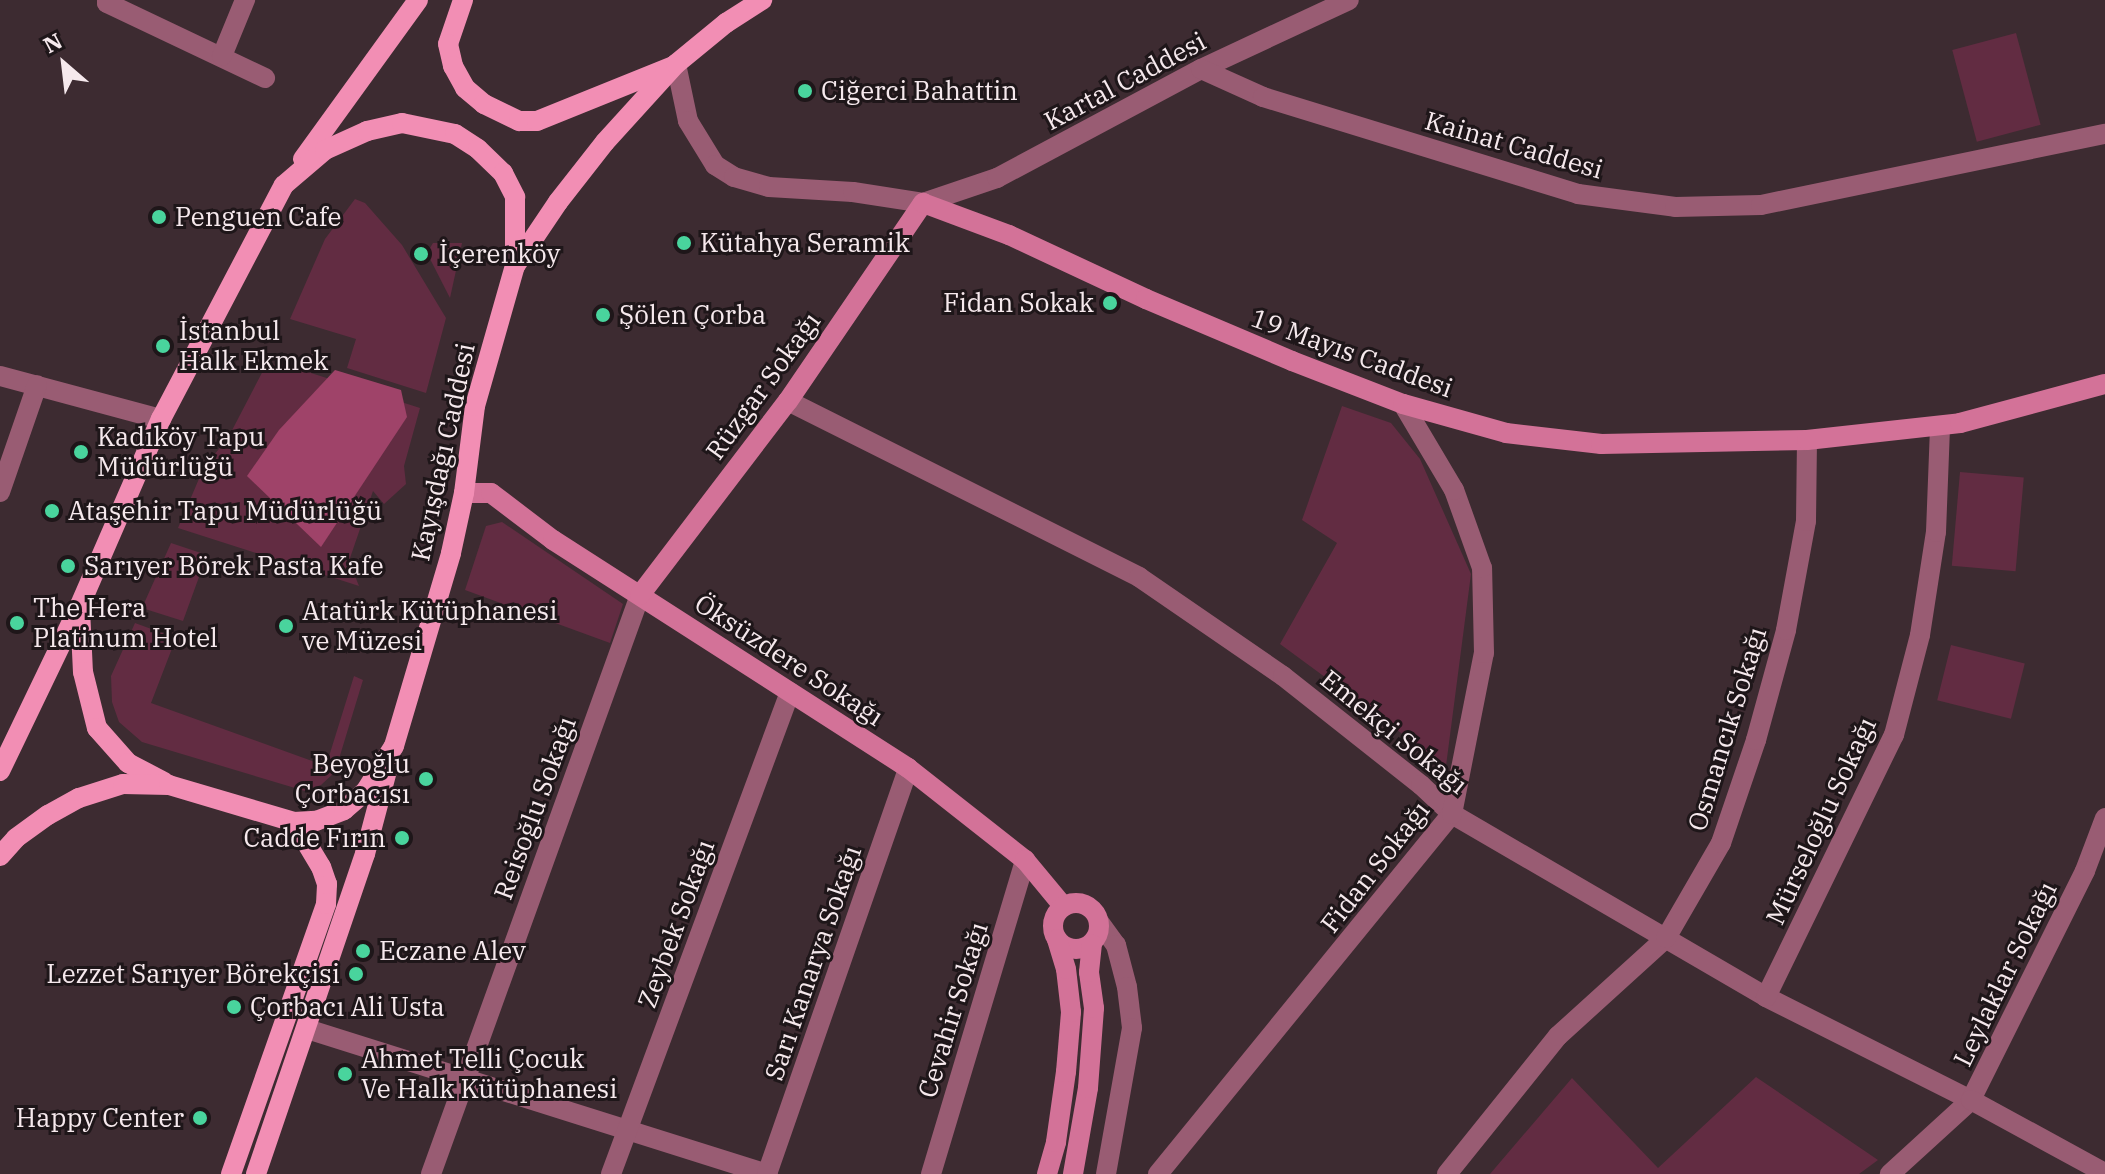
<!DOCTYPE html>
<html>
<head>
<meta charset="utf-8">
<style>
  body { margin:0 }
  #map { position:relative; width:2105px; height:1174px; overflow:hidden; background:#3d2b31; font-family:"IBM Plex Serif",serif }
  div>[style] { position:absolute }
  .green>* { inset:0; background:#622c42; transform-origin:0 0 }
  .water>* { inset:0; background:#9f4369 }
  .street>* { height:20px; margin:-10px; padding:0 10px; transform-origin:10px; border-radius:10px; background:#995c73 }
  .secondary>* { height:20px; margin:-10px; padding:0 10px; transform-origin:10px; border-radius:10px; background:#d37298 }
  .secondary>.ring { margin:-10px; padding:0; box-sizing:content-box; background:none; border:20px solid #d37298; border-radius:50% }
  .primary>* { height:20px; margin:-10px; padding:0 10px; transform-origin:10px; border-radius:10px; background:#f28eb4 }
  .dots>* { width:22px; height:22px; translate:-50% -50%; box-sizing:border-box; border:4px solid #1e1619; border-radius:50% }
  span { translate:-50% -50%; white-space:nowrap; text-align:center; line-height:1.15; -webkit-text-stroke:6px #1e1619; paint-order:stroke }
  .street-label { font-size:26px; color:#f6e9ed }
  .poi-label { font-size:26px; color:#f6e9ed }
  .left { translate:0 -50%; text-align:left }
  .right { translate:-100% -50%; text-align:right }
  .north { position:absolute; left:24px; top:24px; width:80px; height:80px; -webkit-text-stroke:6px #1e1619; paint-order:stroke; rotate:332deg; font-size:22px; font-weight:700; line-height:32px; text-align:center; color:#f6e9ed }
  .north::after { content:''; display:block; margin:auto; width:28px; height:36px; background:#f6e9ed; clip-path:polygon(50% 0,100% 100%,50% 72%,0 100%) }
</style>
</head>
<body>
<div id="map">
  <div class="green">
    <i style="left:2016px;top:33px;width:95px;height:66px;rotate:75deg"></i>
    <i style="clip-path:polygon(355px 199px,365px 203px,402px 245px,446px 318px,426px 393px,347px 368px,356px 339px,290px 319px,325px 239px)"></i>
    <i style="clip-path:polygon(433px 243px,462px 243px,450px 298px,427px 253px)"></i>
    <i style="clip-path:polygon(283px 364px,420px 408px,404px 466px,406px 484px,384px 504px,373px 491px,349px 561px,359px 586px,178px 528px,204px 467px,228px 438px,266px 365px)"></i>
    <i style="clip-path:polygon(1342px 406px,1391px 423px,1420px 459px,1471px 574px,1446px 766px,1280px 644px,1337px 543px,1302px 520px)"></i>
    <i style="left:1960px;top:472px;width:64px;height:94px;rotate:5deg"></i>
    <i style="clip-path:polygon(502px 522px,623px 604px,610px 643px,465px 590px,486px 526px)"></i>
    <i style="clip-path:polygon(171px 543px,207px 555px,183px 621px,142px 608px)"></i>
    <i style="clip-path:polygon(135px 623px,176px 638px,151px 703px,326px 766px,354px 676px,363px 680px,335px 772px,321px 785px,305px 791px,142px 742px,119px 722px,112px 702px,111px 676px)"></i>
    <i style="left:1951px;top:645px;width:76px;height:57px;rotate:14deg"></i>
    <i style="clip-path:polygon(1756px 1077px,1878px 1160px,1859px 1174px,1490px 1174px,1572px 1078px,1658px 1168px)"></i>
  </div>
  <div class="water">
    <i style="clip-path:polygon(335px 370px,401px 390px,407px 417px,321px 547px,247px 476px,279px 430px)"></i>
  </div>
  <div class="street">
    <i style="left:107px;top:0;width:3px;rotate:90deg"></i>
    <i style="left:107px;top:3px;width:175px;rotate:25.4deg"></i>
    <i style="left:222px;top:56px;width:61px;rotate:-67.7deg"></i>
    <i style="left:676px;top:64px;width:58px;rotate:78.1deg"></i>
    <i style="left:688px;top:121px;width:52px;rotate:58.5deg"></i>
    <i style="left:715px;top:165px;width:22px;rotate:32deg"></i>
    <i style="left:734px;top:177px;width:36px;rotate:16deg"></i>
    <i style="left:769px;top:187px;width:84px;rotate:3.4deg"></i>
    <i style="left:853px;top:192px;width:71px;rotate:8.9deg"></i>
    <i style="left:923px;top:203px;width:78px;rotate:-18.7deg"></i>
    <i style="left:997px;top:178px;width:231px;rotate:-28.1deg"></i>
    <i style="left:1201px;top:69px;width:163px;rotate:-25deg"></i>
    <i style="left:1201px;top:69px;width:68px;rotate:24.3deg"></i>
    <i style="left:1263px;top:97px;width:330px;rotate:17.1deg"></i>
    <i style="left:1578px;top:194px;width:98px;rotate:7.6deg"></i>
    <i style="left:1675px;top:207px;width:86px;rotate:-1.3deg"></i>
    <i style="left:1761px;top:205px;width:351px;rotate:-11.7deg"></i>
    <i style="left:0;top:376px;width:167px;rotate:15deg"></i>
    <i style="left:788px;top:401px;width:393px;rotate:26.6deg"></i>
    <i style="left:1139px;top:577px;width:175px;rotate:34.5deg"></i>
    <i style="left:1283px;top:676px;width:176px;rotate:38.3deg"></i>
    <i style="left:1421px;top:785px;width:42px;rotate:43.1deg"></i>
    <i style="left:1452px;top:814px;width:363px;rotate:30.2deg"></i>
    <i style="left:1766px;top:997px;width:229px;rotate:26.7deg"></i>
    <i style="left:1971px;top:1100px;width:110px;rotate:137.6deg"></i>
    <i style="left:0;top:492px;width:113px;rotate:-70.9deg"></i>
    <i style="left:2105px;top:818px;width:57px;rotate:110.7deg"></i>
    <i style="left:2085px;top:871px;width:256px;rotate:116.5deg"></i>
    <i style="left:1971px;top:1100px;width:153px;rotate:28.6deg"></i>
    <i style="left:1099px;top:922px;width:29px;rotate:54deg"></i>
    <i style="left:1116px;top:945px;width:43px;rotate:75.3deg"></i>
    <i style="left:1127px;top:987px;width:41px;rotate:83deg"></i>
    <i style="left:1132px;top:1028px;width:148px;rotate:100.1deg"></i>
    <i style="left:1766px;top:997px;width:292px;rotate:-64deg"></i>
    <i style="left:1894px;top:735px;width:103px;rotate:-75.4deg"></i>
    <i style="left:1920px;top:635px;width:104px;rotate:-81.2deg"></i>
    <i style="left:1936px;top:532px;width:106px;rotate:-87.8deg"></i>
    <i style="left:307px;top:1029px;width:483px;rotate:17.5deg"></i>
    <i style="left:431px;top:1174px;width:616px;rotate:-70.15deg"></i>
    <i style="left:611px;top:1174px;width:514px;rotate:-69.63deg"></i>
    <i style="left:767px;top:1174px;width:430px;rotate:-70.8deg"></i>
    <i style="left:931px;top:1174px;width:328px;rotate:-73.3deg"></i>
    <i style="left:1158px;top:1174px;width:465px;rotate:-50.8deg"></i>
    <i style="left:1452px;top:814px;width:164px;rotate:-78.8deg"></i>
    <i style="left:1484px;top:653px;width:85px;rotate:-91.3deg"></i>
    <i style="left:1482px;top:568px;width:83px;rotate:-109.7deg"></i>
    <i style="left:1454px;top:490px;width:100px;rotate:-120.7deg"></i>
    <i style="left:1447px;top:1174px;width:177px;rotate:-51.2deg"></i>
    <i style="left:1558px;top:1036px;width:146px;rotate:-42.2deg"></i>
    <i style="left:1666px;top:938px;width:110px;rotate:-59.9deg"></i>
    <i style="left:1721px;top:843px;width:109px;rotate:-71.2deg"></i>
    <i style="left:1756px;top:740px;width:114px;rotate:-74.7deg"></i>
    <i style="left:1786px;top:630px;width:111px;rotate:-79.6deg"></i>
    <i style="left:1806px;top:521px;width:81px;rotate:-89.3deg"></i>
  </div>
  <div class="secondary">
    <i style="left:464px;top:493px;width:27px"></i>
    <i style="left:491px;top:493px;width:78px;rotate:37.2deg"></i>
    <i style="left:553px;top:540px;width:422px;rotate:32.7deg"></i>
    <i style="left:908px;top:768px;width:149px;rotate:38.2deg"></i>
    <i style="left:1025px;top:860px;width:60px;rotate:50.4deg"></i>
    <i style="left:640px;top:595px;width:244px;rotate:-52.7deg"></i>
    <i style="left:788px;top:401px;width:240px;rotate:-55.7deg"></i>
    <i style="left:923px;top:203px;width:92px;rotate:20.4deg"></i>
    <i style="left:1009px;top:235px;width:151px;rotate:25deg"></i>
    <i style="left:1146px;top:299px;width:159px;rotate:23deg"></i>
    <i style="left:1292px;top:361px;width:119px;rotate:21.2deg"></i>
    <i style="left:1403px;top:404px;width:107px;rotate:15.7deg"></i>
    <i style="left:1506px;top:433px;width:96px;rotate:6.6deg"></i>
    <i style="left:1601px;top:444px;width:206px;rotate:-1.1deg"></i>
    <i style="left:1807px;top:440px;width:154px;rotate:-6.3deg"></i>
    <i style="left:1960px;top:423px;width:150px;rotate:-15.1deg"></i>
    <i class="ring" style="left:1053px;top:903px;width:26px;height:26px"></i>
    <i style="left:1047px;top:1174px;width:33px;rotate:-74deg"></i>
    <i style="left:1056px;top:1142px;width:71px;rotate:-81.9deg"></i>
    <i style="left:1066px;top:1072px;width:60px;rotate:-85.2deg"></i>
    <i style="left:1071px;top:1012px;width:43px;rotate:-96.6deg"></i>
    <i style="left:1066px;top:969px;width:31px;rotate:-107deg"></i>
    <i style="left:1073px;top:1174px;width:87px;rotate:-80.1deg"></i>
    <i style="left:1088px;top:1088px;width:80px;rotate:-85.7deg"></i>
    <i style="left:1094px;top:1008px;width:36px;rotate:-98deg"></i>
    <i style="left:1089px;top:972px;width:28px;rotate:-84deg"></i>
  </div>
  <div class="primary">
    <i style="left:463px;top:0;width:46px;rotate:108.8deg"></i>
    <i style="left:448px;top:44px;width:23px;rotate:77deg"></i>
    <i style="left:453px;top:66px;width:25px;rotate:61deg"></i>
    <i style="left:465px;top:88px;width:25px;rotate:40deg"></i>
    <i style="left:484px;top:104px;width:39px;rotate:26deg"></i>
    <i style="left:519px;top:121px;width:18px"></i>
    <i style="left:537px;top:121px;width:147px;rotate:-22deg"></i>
    <i style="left:303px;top:159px;width:196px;rotate:-54.1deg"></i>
    <i style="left:80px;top:609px;width:63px;rotate:87.3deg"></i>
    <i style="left:83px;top:672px;width:58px;rotate:76deg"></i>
    <i style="left:97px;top:728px;width:47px;rotate:48.5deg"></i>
    <i style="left:128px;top:763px;width:41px;rotate:27.8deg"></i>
    <i style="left:0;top:771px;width:184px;rotate:-64.3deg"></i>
    <i style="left:80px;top:605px;width:203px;rotate:-66.5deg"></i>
    <i style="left:161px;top:419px;width:264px;rotate:-62.3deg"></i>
    <i style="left:284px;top:185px;width:54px;rotate:-40.5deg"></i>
    <i style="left:325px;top:150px;width:46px;rotate:-24.3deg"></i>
    <i style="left:367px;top:131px;width:36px;rotate:-13deg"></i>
    <i style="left:402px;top:123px;width:54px;rotate:11.7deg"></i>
    <i style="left:455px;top:134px;width:27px;rotate:33deg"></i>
    <i style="left:478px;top:149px;width:35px;rotate:44deg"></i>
    <i style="left:503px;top:173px;width:27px;rotate:63deg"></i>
    <i style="left:515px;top:197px;width:69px;rotate:90deg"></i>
    <i style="left:0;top:856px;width:24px;rotate:-48deg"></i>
    <i style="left:16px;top:838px;width:39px;rotate:-36deg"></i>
    <i style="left:48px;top:815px;width:35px;rotate:-29deg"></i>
    <i style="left:79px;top:798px;width:46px;rotate:-17.7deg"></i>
    <i style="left:123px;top:784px;width:46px;rotate:1.2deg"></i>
    <i style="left:169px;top:785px;width:130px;rotate:16.5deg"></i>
    <i style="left:294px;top:822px;width:22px;rotate:-3deg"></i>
    <i style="left:316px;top:821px;width:30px;rotate:-21deg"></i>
    <i style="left:344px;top:810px;width:28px;rotate:-41deg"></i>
    <i style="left:365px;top:792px;width:54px;rotate:-57.8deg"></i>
    <i style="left:394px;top:746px;width:201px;rotate:-73.5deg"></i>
    <i style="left:451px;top:553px;width:61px;rotate:-77.8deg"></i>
    <i style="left:464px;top:493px;width:88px;rotate:-82.8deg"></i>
    <i style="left:475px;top:406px;width:146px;rotate:-74.1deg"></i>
    <i style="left:515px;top:266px;width:77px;rotate:-56.1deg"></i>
    <i style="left:558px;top:202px;width:76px;rotate:-51.9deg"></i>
    <i style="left:605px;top:142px;width:105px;rotate:-47.7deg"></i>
    <i style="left:676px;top:64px;width:65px;rotate:-39.4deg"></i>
    <i style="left:726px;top:23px;width:43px;rotate:-32.6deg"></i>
    <i style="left:231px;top:1174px;width:286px;rotate:-70.6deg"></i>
    <i style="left:326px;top:904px;width:20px;rotate:-87deg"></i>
    <i style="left:327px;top:884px;width:18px;rotate:-109deg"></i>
    <i style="left:321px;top:867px;width:52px;rotate:-121deg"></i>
    <i style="left:256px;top:1174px;width:338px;rotate:-71.2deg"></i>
    <i style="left:365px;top:854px;width:90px;rotate:-75.2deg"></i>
  </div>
  <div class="dots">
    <i style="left:805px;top:91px;background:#49d49d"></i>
    <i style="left:159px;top:217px;background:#49d49d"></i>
    <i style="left:684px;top:243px;background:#49d49d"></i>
    <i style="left:421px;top:254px;background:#49d49d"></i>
    <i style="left:1110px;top:303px;background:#49d49d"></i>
    <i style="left:603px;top:315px;background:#49d49d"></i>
    <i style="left:163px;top:346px;background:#49d49d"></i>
    <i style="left:81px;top:452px;background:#49d49d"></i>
    <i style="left:52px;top:511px;background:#49d49d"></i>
    <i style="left:68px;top:566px;background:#49d49d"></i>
    <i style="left:17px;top:623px;background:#49d49d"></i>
    <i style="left:286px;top:626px;background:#49d49d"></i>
    <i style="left:426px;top:779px;background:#49d49d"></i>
    <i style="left:402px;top:838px;background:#49d49d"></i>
    <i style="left:363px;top:951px;background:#49d49d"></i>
    <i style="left:356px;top:974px;background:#49d49d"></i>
    <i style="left:234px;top:1007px;background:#49d49d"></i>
    <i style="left:345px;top:1074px;background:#49d49d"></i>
    <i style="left:200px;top:1118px;background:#49d49d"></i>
  </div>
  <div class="street-label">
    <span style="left:1125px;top:81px;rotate:-28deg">Kartal Caddesi</span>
    <span style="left:1514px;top:145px;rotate:16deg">Kainat Caddesi</span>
    <span style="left:1352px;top:353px;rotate:20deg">19 Mayıs Caddesi</span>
    <span style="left:763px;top:386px;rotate:-54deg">Rüzgar Sokağı</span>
    <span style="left:443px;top:452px;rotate:-78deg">Kayışdağı Caddesi</span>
    <span style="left:789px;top:660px;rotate:33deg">Öksüzdere Sokağı</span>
    <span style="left:1727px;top:729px;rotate:-73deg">Osmancık Sokağı</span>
    <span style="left:1394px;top:732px;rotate:39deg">Emekçi Sokağı</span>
    <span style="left:535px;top:808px;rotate:-70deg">Reisoğlu Sokağı</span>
    <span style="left:1821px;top:821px;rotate:-65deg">Mürseloğlu Sokağı</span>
    <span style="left:1375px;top:867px;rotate:-52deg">Fidan Sokağı</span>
    <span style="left:676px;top:924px;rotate:-70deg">Zeybek Sokağı</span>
    <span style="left:813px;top:963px;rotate:-71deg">Sarı Kanarya Sokağı</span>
    <span style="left:2005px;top:974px;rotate:-64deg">Leylaklar Sokağı</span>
    <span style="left:953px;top:1010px;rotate:-73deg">Cevahir Sokağı</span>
  </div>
  <div class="poi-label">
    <span class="left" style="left:821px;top:91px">Ciğerci Bahattin</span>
    <span class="left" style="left:175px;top:217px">Penguen Cafe</span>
    <span class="left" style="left:700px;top:243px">Kütahya Seramik</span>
    <span class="left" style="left:439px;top:254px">İçerenköy</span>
    <span class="right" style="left:1094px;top:303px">Fidan Sokak</span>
    <span class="left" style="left:619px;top:315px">Şölen Çorba</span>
    <span class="left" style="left:179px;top:346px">İstanbul<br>Halk Ekmek</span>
    <span class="left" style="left:97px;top:452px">Kadıköy Tapu<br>Müdürlüğü</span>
    <span class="left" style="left:68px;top:511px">Ataşehir Tapu Müdürlüğü</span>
    <span class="left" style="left:84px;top:566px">Sarıyer Börek Pasta Kafe</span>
    <span class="left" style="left:33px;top:623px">The Hera<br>Platinum Hotel</span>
    <span class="left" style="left:302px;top:626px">Atatürk Kütüphanesi<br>ve Müzesi</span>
    <span class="right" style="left:410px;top:779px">Beyoğlu<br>Çorbacısı</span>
    <span class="right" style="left:386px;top:838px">Cadde Fırın</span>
    <span class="left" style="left:379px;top:951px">Eczane Alev</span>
    <span class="right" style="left:340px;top:974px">Lezzet Sarıyer Börekçisi</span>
    <span class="left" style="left:250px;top:1007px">Çorbacı Ali Usta</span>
    <span class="left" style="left:361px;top:1074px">Ahmet Telli Çocuk<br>Ve Halk Kütüphanesi</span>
    <span class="right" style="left:184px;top:1118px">Happy Center</span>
  </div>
  <div class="north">N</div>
</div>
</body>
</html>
